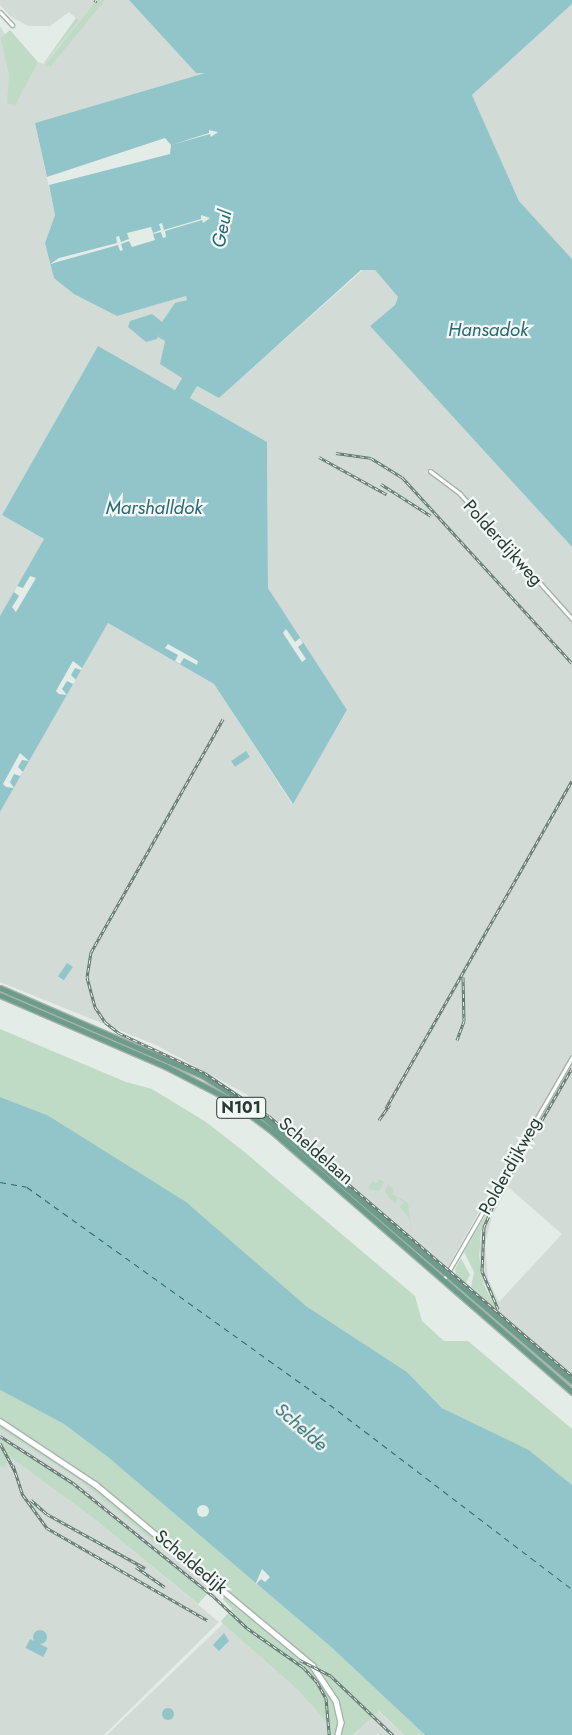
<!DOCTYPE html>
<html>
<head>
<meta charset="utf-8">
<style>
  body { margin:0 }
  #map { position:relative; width:572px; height:1735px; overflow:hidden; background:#e4ece7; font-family:Jost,sans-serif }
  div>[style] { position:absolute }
  .built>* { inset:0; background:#d2dbd6 }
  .green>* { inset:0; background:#bfdac5 }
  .water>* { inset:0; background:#92c5ca; transform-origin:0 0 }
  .round { border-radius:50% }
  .pier>* { inset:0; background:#e4ece7 }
  .ferry>* { height:1px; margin-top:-0.5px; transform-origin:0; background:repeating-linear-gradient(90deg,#266970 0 6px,transparent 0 11px) }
  .roads { filter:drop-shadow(1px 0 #a7b3ae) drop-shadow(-1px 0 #a7b3ae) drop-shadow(0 1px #a7b3ae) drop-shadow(0 -1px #a7b3ae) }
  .street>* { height:3px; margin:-1.5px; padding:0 1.5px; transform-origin:1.5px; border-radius:1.5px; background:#fff }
  .secondary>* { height:4.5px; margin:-2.25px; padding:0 2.25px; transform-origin:2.25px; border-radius:2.25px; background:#fff }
  .primary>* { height:5px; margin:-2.5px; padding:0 2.5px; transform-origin:2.5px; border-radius:2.5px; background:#6e9c8c }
  .rail>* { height:3px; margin-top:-1.5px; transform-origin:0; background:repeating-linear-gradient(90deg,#f4f8f6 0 4px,#60766f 0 8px); box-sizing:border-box; border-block:1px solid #60766f }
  span { translate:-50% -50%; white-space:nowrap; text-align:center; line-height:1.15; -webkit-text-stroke:4.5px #f4f8f6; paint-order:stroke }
  .shield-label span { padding:1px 4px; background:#f4f8f6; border:1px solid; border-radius:4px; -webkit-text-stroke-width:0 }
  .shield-label { font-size:16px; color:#253b34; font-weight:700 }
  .street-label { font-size:18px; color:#253b34 }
  .water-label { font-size:19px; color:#266970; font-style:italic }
</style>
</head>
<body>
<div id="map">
  <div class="built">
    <i style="clip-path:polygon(0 0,129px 0,196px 73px,205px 71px,205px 73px,35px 123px,55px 215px,45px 243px,116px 316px,186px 296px,187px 299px,174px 307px,161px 338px,165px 341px,161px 362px,182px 377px,175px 390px,98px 346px,2px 515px,44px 539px,0 616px,0 26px,6px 36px,19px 91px,38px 62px,43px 64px,79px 21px,69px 12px,50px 26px,28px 26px,10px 16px,0 5px)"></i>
    <i style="clip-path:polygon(572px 4px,572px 259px,519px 201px,472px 95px)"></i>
    <i style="clip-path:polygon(evenodd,364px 269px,375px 270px,398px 297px,395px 305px,370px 326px,572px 547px,572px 1377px,456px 1277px,496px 1308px,482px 1278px,479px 1248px,485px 1219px,503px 1185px,496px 1181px,448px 1267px,246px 1094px,156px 1045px,0 982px,0 812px,108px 623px,214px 684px,292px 804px,347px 711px,268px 588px,267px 442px,190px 398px,197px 386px,219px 398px,364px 269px,508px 1187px,562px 1234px,499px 1302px,488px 1279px,485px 1245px,492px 1216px,508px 1187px)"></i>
    <i style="clip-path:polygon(0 1429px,79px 1480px,189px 1569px,216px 1596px,214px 1598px,60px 1475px,0 1438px)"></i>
    <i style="clip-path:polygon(10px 1457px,92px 1517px,219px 1622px,104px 1735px,0 1735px,0 1466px,4px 1468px)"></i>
    <i style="clip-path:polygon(223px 1624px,298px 1690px,328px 1724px,327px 1735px,107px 1735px)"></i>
    <i style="clip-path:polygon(378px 1711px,404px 1735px,354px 1735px)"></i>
  </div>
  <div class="green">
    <i style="clip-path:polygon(97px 0,105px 0,50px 67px,46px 64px)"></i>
    <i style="clip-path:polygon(76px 18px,79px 21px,43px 64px)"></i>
    <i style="clip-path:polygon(10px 30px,38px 62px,15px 105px,7px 103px,9px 76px,1px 38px)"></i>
    <i style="clip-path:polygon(0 1029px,126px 1082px,152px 1089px,206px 1122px,242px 1150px,415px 1296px,422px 1321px,444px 1341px,468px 1341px,572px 1429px,572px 1485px,529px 1450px,442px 1408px,407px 1372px,306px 1306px,47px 1115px,0 1097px)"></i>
    <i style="clip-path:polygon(379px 1179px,384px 1182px,379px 1191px,368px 1189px,373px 1181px,377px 1183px)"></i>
    <i style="clip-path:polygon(388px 1184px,394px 1190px,392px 1194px,408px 1203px,412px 1236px,409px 1218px,400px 1207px,404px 1202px,397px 1198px,396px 1204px,389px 1198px,385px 1192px)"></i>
    <i style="clip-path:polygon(493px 1202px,481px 1232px,479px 1255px,484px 1285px,497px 1310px,471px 1287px,474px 1272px,464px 1252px)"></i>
    <i style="clip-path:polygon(461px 1258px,470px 1275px,466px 1283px,456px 1277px,455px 1269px)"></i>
    <i style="clip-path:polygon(454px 1282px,572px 1385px,572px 1388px,452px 1285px)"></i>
    <i style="clip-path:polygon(0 1390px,64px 1424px,109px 1458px,331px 1647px,425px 1735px,404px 1735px,379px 1711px,353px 1735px,327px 1735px,328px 1724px,298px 1690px,223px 1624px,221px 1621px,232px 1609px,219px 1595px,79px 1480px,0 1429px)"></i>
    <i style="clip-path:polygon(0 1438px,60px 1475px,208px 1593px,198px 1604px,92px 1517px,10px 1457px,4px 1468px,0 1466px)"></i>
  </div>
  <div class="water">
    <i style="clip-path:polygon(129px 0,572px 0,572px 4px,472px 95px,519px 201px,572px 259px,572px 547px,370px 326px,395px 305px,398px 297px,375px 270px,361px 270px,219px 398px,197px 386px,190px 398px,267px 442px,268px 588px,347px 710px,293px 804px,214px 684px,108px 623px,0 812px,0 616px,44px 539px,2px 515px,98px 346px,175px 390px,182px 378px,160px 364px,165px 341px,158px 337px,159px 333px,157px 339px,146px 342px,128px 327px,130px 321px,152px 314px,162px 322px,175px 303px,187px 300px,186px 296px,117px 316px,74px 294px,54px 278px,45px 243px,55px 215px,49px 185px,170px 154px,171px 145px,165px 138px,47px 177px,35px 123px,205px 73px,196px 73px)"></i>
    <i style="left:246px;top:751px;width:7px;height:18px;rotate:56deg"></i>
    <i style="left:67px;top:963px;width:7px;height:16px;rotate:34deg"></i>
    <i style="clip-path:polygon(0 1097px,47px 1115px,186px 1202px,306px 1306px,407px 1372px,442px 1408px,529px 1450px,572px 1485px,572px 1735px,425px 1735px,331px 1647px,109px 1458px,64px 1424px,0 1390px)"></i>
    <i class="round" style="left:33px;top:1630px;width:14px;height:14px"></i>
    <i style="clip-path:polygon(224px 1633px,229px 1641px,219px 1651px,213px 1645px)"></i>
    <i style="left:30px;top:1639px;width:20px;height:10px;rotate:27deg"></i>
    <i class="round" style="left:162px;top:1708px;width:12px;height:12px"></i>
  </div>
  <div class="pier">
    <i style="clip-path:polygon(209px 130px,218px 132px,211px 137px,210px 134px,171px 145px,209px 133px)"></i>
    <i style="clip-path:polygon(201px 215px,210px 218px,203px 223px,202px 220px,165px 231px,166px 237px,163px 238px,161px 232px,153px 234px,155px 240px,132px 247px,129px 241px,121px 244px,123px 250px,120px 251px,118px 245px,50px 264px,59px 258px,117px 243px,116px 237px,119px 236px,121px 242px,129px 239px,127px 233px,151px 227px,153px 233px,161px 230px,159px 224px,162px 223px,164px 230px,201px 219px)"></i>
    <i style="clip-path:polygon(30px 576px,36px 578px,16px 612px,12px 607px,19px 596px,14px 592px,17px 586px,23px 588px)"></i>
    <i style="clip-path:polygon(286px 629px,295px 642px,300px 638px,303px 643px,298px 647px,306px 659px,302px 662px,283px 633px)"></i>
    <i style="clip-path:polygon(168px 644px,198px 661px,197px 665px,184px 658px,180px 664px,175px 661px,178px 655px,165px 648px)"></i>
    <i style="clip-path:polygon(73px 661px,82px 668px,81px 670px,75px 668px,71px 675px,76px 680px,73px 684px,67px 681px,62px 689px,67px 695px,59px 694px,56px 691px)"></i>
    <i style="clip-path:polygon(20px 753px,29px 761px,22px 760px,18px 767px,23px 772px,20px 776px,14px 774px,10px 782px,14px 788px,6px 787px,3px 784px)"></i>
    <i class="round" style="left:197px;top:1505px;width:12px;height:12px"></i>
    <i style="clip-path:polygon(262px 1569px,270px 1577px,265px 1582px,261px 1579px,255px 1585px)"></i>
  </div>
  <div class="ferry">
    <i style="left:0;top:1182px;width:27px;rotate:10deg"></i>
    <i style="left:27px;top:1187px;width:350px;rotate:35.6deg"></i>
    <i style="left:312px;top:1391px;width:327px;rotate:37.3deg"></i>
  </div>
  <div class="roads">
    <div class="street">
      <i style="left:0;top:12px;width:18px;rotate:47deg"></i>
      <i style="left:430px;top:471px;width:38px;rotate:37deg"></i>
      <i style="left:460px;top:494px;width:168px;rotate:48.1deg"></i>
      <i style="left:444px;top:1279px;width:256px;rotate:-60deg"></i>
    </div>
    <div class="secondary">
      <i style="left:0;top:1421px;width:114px;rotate:33.6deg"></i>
      <i style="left:95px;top:1484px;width:283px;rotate:39.8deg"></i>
      <i style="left:312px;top:1665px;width:43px;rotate:56.3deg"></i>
      <i style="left:336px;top:1701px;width:22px;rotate:77deg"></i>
      <i style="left:341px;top:1722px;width:13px;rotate:103deg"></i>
    </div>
    <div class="primary">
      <i style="left:0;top:988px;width:221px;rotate:23.4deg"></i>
      <i style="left:203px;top:1076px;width:59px;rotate:32.6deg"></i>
      <i style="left:253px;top:1108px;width:420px;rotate:40.6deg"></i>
      <i style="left:0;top:995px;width:180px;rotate:23.3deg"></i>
      <i style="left:165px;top:1066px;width:72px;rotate:27.3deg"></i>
      <i style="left:229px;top:1099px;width:54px;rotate:36.7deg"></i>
      <i style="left:272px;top:1131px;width:398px;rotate:41deg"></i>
    </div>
  </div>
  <div class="rail">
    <i style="left:95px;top:2px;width:2px;rotate:-63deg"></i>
    <i style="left:336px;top:453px;width:35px;rotate:8deg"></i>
    <i style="left:371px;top:458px;width:36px;rotate:32deg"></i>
    <i style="left:402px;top:477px;width:252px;rotate:47.6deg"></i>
    <i style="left:319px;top:457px;width:77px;rotate:28.9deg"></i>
    <i style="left:381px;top:484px;width:59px;rotate:32.6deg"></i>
    <i style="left:223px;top:719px;width:268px;rotate:119.5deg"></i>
    <i style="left:91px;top:952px;width:25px;rotate:99deg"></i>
    <i style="left:87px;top:977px;width:31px;rotate:75deg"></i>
    <i style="left:95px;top:1007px;width:18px;rotate:56deg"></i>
    <i style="left:105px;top:1022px;width:18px;rotate:38deg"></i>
    <i style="left:119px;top:1033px;width:95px;rotate:24.9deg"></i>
    <i style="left:205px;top:1073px;width:77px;rotate:33.9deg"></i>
    <i style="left:269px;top:1116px;width:399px;rotate:40.6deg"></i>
    <i style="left:457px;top:1040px;width:20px;rotate:-70deg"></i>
    <i style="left:464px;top:1021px;width:44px;rotate:-91.3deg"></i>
    <i style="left:386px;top:1108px;width:376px;rotate:-60.4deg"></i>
    <i style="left:379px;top:1120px;width:19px;rotate:-55deg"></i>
    <i style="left:498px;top:1309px;width:41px;rotate:-112.8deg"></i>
    <i style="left:482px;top:1271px;width:44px;rotate:-87.4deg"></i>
    <i style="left:484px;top:1227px;width:26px;rotate:-67deg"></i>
    <i style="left:494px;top:1203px;width:156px;rotate:-60deg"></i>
    <i style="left:0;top:1436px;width:87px;rotate:32.8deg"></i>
    <i style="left:73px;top:1483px;width:179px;rotate:38.9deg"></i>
    <i style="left:212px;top:1595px;width:48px;rotate:43.3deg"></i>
    <i style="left:247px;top:1628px;width:68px;rotate:34.9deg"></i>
    <i style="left:303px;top:1667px;width:21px;rotate:47deg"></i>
    <i style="left:317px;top:1682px;width:18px;rotate:61deg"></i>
    <i style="left:326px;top:1698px;width:37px;rotate:85deg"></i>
    <i style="left:0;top:1443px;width:32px;rotate:62deg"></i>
    <i style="left:13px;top:1465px;width:32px;rotate:72deg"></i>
    <i style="left:23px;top:1495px;width:41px;rotate:54deg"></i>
    <i style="left:47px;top:1528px;width:185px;rotate:29.9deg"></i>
    <i style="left:31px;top:1500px;width:21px;rotate:41deg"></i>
    <i style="left:47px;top:1514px;width:112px;rotate:28.9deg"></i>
    <i style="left:136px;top:1567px;width:35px;rotate:35deg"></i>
    <i style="left:300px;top:1660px;width:35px;rotate:27deg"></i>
    <i style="left:331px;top:1676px;width:86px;rotate:43.6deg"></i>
  </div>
  <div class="shield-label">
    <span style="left:241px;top:1108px">N101</span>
  </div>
  <div class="street-label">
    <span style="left:503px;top:543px;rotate:48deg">Polderdijkweg</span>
    <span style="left:316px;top:1151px;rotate:41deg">Scheldelaan</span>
    <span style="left:510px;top:1166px;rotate:-61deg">Polderdijkweg</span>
    <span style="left:191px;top:1562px;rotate:40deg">Scheldedijk</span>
  </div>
  <div class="water-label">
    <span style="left:222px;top:229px;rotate:-79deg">Geul</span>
    <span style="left:488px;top:330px">Hansadok</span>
    <span style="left:154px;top:508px">Marshalldok</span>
    <span style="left:301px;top:1427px;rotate:41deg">Schelde</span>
  </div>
</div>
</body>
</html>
